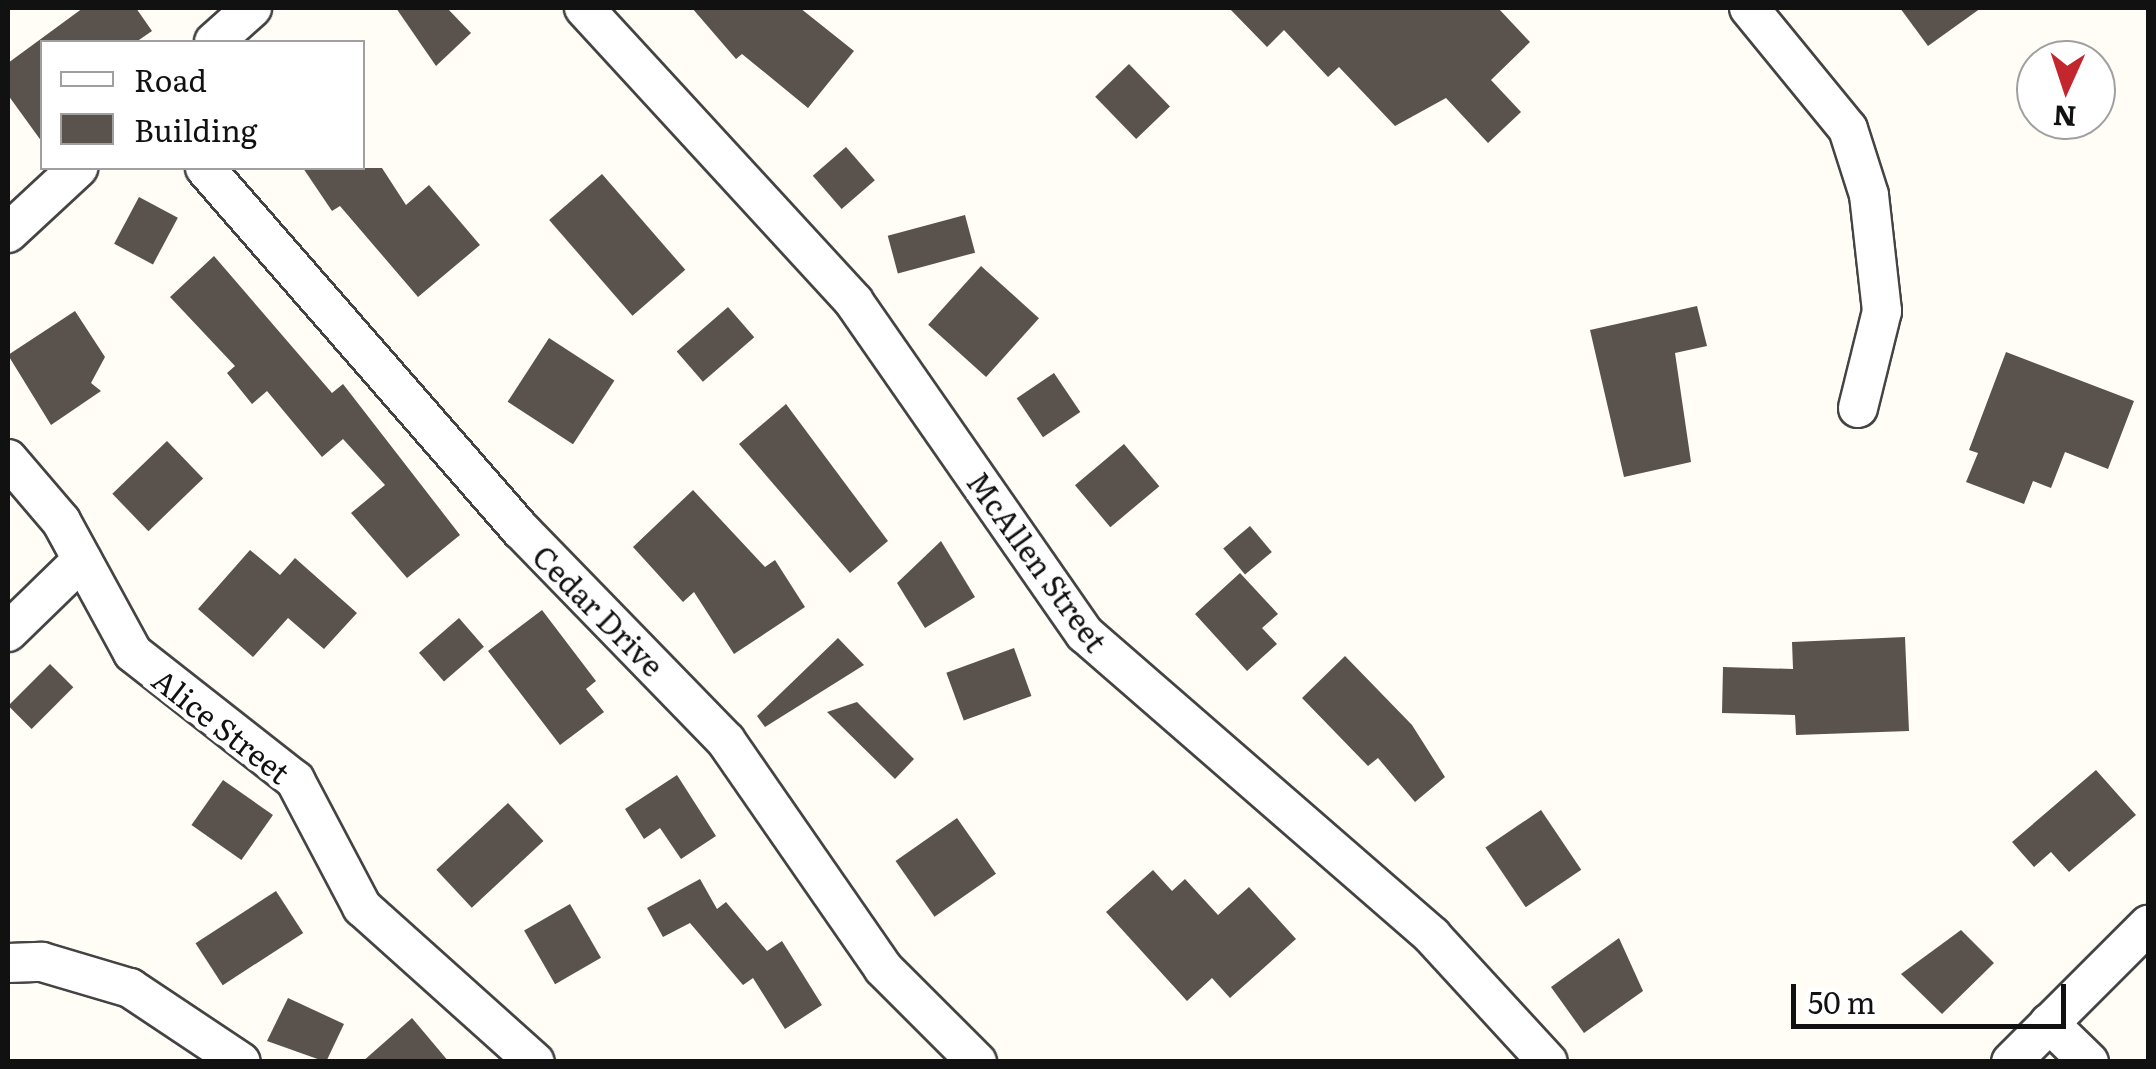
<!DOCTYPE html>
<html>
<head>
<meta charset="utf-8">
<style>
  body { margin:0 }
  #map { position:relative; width:2156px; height:1069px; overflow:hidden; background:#fffdf5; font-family:Literata,serif }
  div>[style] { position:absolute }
  .building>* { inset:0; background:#5a524d; transform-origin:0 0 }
  .roads { filter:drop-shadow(2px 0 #444) drop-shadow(-2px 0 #444) drop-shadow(0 2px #444) drop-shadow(0 -2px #444) }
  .street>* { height:38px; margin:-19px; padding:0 19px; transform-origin:19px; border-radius:19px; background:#fff }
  span { translate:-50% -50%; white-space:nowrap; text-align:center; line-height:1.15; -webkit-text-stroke:10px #fff; paint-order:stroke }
  .street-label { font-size:30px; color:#111 }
  .frame { position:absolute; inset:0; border:10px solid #111; pointer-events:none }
  .legend { position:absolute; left:40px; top:40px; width:325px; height:130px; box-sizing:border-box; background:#fff; border:2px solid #a0a0a0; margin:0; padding:12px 18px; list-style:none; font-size:30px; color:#111 }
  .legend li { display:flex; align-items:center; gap:20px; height:50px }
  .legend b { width:50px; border:2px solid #a0a0a0 }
  .north { position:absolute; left:2016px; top:40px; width:100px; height:100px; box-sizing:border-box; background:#fff; border:2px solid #a0a0a0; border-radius:50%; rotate:183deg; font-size:28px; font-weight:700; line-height:40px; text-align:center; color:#111 }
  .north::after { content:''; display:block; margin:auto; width:35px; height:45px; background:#c4262e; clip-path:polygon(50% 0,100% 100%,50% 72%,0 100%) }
  .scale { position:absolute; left:1791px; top:984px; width:275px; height:45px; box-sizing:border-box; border:5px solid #111; border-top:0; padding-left:12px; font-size:30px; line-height:35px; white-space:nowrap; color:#111; -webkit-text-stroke:8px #fff; paint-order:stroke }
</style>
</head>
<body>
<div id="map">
  <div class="building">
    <i style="clip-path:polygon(83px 8px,136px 8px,152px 31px,136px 42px,42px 42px,42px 142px,8px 95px,8px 63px)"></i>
    <i style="clip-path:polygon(396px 8px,447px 8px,471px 33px,436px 66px)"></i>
    <i style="clip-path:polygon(692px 8px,800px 8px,854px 51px,808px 108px,742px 54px,736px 59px)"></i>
    <i style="clip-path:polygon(1229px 8px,1498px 8px,1530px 42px,1491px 80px,1521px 112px,1488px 143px,1446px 98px,1395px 126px,1339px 67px,1328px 77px,1284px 30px,1267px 47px)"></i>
    <i style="clip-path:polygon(1900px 8px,1981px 8px,1928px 46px)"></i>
    <i style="left:1129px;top:64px;width:59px;height:47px;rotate:46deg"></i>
    <i style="left:846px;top:147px;width:44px;height:44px;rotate:49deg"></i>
    <i style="clip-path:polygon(303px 168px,382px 168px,406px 205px,429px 185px,480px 245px,418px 297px,340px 206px,332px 211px)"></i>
    <i style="left:602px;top:174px;width:127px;height:70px;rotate:49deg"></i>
    <i style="left:139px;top:197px;width:44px;height:53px;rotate:28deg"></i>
    <i style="left:965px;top:215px;width:39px;height:80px;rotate:75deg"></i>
    <i style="clip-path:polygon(214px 256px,332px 393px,343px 384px,460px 535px,407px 578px,351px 513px,385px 485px,343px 439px,322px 457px,267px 391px,252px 404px,227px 373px,235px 366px,170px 297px)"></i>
    <i style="left:981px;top:266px;width:78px;height:79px;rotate:42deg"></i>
    <i style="clip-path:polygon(1697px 306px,1707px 346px,1675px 353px,1691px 462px,1624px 477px,1590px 330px)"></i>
    <i style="left:728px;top:307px;width:40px;height:68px;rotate:49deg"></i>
    <i style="clip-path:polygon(75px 311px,105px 357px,91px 383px,101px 391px,51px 425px,8px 355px)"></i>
    <i style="left:549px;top:338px;width:78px;height:76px;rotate:33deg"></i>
    <i style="clip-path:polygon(2006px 352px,2134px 401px,2108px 469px,2065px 452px,2051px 488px,2033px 481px,2024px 504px,1966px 482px,1978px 453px,1969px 450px)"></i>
    <i style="left:1054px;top:373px;width:47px;height:45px;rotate:56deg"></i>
    <i style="clip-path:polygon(786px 404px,888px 541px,850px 573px,739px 444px)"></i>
    <i style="left:167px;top:441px;width:52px;height:76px;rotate:46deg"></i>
    <i style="left:1124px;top:444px;width:55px;height:64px;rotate:50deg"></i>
    <i style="clip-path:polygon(693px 490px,765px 567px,775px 560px,805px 607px,734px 654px,694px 592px,683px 602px,633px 547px)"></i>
    <i style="left:1250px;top:526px;width:34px;height:35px;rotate:50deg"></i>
    <i style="clip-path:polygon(941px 541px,975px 597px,925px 628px,897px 583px)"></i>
    <i style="clip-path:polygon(250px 550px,280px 575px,295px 558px,357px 613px,324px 649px,288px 618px,253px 657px,198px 609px)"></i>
    <i style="clip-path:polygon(1240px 573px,1278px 614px,1262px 628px,1277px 644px,1247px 671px,1195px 614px)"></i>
    <i style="clip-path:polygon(542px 610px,596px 681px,586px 689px,604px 712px,560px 745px,488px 651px)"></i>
    <i style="left:459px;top:618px;width:38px;height:53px;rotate:49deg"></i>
    <i style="clip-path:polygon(1905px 637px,1909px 731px,1796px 735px,1795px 715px,1722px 713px,1723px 667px,1793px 669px,1792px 642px)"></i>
    <i style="clip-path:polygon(838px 638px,864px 665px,765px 727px,757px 716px)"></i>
    <i style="left:1014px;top:648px;width:51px;height:72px;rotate:70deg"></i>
    <i style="clip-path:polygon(1345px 656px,1412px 725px,1445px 777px,1415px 802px,1378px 758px,1368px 766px,1302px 698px)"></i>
    <i style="left:50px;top:664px;width:33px;height:59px;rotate:45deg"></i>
    <i style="clip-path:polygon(857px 702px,914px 759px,895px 779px,827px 712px)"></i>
    <i style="clip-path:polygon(2096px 770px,2136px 815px,2069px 872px,2051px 852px,2034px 867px,2012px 842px)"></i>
    <i style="clip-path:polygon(677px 775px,716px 836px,681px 859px,660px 828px,644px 839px,625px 809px)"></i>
    <i style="left:223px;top:780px;width:61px;height:55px;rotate:35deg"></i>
    <i style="left:508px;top:803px;width:52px;height:98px;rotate:47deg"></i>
    <i style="left:1541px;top:810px;width:72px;height:67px;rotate:56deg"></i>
    <i style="left:957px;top:818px;width:68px;height:75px;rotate:55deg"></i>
    <i style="clip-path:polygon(1153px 870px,1172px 891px,1185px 879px,1218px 915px,1249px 887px,1296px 939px,1230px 998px,1212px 978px,1187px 1001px,1106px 912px)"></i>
    <i style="clip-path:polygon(700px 879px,717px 909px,726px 902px,767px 951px,782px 941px,822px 1005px,785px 1029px,753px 978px,743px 985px,690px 923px,663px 937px,647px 908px)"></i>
    <i style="left:276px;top:891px;width:50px;height:96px;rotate:57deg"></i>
    <i style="left:570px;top:904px;width:62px;height:53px;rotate:60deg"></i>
    <i style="clip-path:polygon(1961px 930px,1994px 963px,1942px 1014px,1901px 974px)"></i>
    <i style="clip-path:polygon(1619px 938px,1643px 991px,1584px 1033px,1551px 987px)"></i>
    <i style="clip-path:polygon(288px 998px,344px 1024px,326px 1062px,267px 1041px)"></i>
    <i style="clip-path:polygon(412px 1018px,449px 1062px,362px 1062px)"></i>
  </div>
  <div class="roads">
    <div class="street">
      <i style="left:584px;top:8px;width:399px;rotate:47.4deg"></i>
      <i style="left:854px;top:302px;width:404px;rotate:55.2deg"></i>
      <i style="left:1085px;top:634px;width:460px;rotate:41deg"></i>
      <i style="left:1432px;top:936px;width:171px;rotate:47.4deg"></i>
      <i style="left:1749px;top:8px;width:156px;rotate:50.7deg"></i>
      <i style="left:1848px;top:129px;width:69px;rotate:72.3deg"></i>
      <i style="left:1869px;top:195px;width:117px;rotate:83.6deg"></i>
      <i style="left:1882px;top:311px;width:100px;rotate:103.9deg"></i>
      <i style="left:214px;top:42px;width:51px;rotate:-41.8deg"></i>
      <i style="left:205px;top:168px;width:481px;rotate:48.9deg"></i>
      <i style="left:521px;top:530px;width:294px;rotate:45.8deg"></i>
      <i style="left:726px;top:741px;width:276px;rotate:55.3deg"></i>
      <i style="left:883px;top:968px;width:133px;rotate:45deg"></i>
      <i style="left:8px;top:233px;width:96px;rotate:-42.9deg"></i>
      <i style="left:8px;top:459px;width:82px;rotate:49.5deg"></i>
      <i style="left:61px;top:521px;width:150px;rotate:61.4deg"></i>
      <i style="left:133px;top:653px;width:206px;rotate:38.1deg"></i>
      <i style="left:295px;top:780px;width:144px;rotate:62.2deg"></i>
      <i style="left:362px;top:907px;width:232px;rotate:41.9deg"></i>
      <i style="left:8px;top:632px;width:103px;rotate:-44.2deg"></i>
      <i style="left:8px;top:963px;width:34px;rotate:-2deg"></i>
      <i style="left:42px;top:962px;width:92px;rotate:16.5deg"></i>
      <i style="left:130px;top:988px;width:133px;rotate:33.7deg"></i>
      <i style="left:2049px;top:1023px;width:56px;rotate:44.3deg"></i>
      <i style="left:2011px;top:1062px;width:194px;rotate:-45deg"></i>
    </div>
  </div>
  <div class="street-label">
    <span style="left:1038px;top:561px;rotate:54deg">McAllen Street</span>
    <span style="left:599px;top:610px;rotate:45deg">Cedar Drive</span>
    <span style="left:222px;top:725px;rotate:38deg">Alice Street</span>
  </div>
  <div class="frame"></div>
  <ul class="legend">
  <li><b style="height:12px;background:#fff"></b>Road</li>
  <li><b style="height:28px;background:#5a524d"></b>Building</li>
  </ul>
  <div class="north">N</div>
  <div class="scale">50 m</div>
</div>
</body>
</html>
